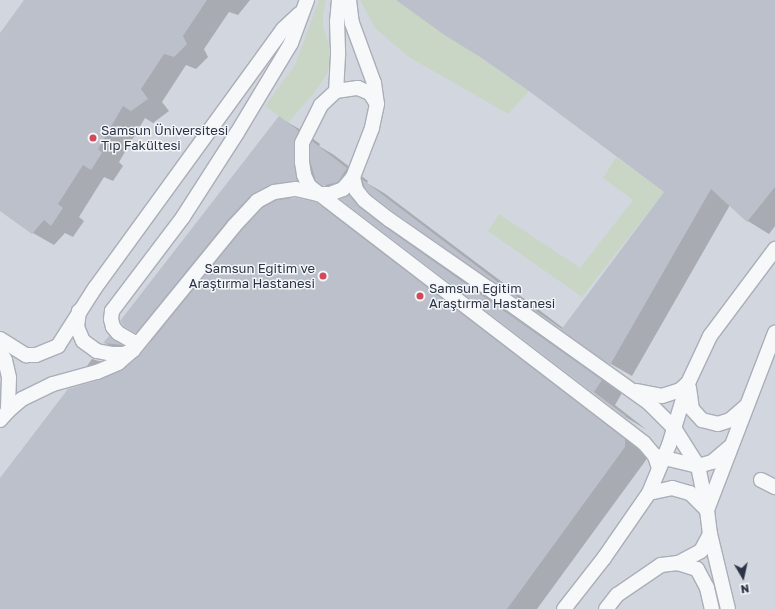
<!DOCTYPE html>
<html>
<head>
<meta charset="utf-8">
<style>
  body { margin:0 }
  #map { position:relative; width:775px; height:609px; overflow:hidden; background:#e4e7ec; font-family:"Golos Text",sans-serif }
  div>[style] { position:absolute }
  .built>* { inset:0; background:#d2d6de; transform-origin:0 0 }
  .green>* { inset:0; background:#c9d6c5 }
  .shadow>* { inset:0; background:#0003 }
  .building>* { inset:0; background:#bbc0ca }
  .roads { filter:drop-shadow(1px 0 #a9aeb7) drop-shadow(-1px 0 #a9aeb7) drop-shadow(0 1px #a9aeb7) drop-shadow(0 -1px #a9aeb7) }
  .lane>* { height:14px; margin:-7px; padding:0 7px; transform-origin:7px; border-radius:7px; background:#f7f8fa }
  .dots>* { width:11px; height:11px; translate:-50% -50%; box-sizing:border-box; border:2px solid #f4f6f9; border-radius:50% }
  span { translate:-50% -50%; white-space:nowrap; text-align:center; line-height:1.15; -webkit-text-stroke:3px #f4f6f9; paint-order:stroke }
  .poi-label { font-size:13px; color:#2b3445 }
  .left { translate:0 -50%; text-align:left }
  .right { translate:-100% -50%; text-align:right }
  .north { position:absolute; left:723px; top:557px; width:40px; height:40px; -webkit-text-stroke:3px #f4f6f9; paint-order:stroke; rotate:171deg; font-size:11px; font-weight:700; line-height:16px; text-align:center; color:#2b3445 }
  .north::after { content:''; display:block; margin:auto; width:14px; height:18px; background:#2b3445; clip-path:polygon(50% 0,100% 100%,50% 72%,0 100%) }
</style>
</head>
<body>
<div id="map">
  <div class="built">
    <i style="left:0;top:0;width:775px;height:609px"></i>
  </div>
  <div class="green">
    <i style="clip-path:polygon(319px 0,326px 0,323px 14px,323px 26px,329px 46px,330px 62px,328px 72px,314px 93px,288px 123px,265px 106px,295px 65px)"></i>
    <i style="clip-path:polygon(360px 0,396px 0,529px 91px,508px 114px,409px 57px,375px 28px)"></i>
    <i style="clip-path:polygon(616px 157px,664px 192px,582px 297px,488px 231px,499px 214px,580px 268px,633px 200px,603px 178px)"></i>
  </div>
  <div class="shadow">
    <i style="clip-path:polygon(25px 0,250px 0,238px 15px,229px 12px,204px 49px,208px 57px,196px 69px,186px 65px,162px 102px,169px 111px,153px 123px,145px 118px,119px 162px,123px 166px,113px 181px,104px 177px,79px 217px,84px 221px,73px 237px,65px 233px,54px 245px,33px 233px,0 209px,0 35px)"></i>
    <i style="clip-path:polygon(398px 0,775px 0,775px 226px,769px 234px,748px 221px,730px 205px,632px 376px,611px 364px,396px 212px,365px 186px,360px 194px,349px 196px,371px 208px,380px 220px,407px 241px,622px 393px,615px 405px,647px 430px,627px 418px,342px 199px,345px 198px,315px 179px,318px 193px,295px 196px,287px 200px,316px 203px,338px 216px,646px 452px,646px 460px,537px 609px,0 609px,0 480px,107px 378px,87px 366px,92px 359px,102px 362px,120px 372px,139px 357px,126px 355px,105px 343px,109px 337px,140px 356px,152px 342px,124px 326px,280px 118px,301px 130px,320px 144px,319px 146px,334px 155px,368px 181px,367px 183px,384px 193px,563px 328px,666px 191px,529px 90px)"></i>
  </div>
  <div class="building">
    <i style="clip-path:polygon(24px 0,207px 0,183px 36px,187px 44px,174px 57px,164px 54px,141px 89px,148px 99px,131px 111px,123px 106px,98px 149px,102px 153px,91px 170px,83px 165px,58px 204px,63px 208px,51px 226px,44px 220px,32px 234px,0 211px,0 33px)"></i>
    <i style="clip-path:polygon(396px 0,775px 0,775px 187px,747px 222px,711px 189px,610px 365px,395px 213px,370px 194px,364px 186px,362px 179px,561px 330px,664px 192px,529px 91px,480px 57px,443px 34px)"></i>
    <i style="clip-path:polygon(279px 116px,299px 131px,294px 143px,294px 163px,297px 181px,273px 184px,251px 195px,227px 221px,136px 333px,124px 326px,120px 321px)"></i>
    <i style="clip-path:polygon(312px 141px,347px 168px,338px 182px,322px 186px,316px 181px,310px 161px,310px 145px)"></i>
    <i style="clip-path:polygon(349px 195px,359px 207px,385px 227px,602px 380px,594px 392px,626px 416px,626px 418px,340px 199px)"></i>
    <i style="clip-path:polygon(296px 198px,316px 202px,625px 439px,625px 447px,507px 609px,0 609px,0 478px,68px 389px,99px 380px,124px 369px,140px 355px,240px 232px,262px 208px,277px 200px)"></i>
    <i style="clip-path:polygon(109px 336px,114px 340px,122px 345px,103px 343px)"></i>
  </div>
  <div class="roads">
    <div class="lane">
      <i style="left:339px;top:0;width:21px;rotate:95deg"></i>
      <i style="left:337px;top:21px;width:34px;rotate:88deg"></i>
      <i style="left:338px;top:55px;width:36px;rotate:93deg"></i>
      <i style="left:336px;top:91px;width:21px;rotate:137deg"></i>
      <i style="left:321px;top:105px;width:42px;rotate:116.6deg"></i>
      <i style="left:302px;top:143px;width:19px;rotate:90deg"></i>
      <i style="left:302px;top:162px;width:13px;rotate:81deg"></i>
      <i style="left:304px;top:175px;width:12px;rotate:66deg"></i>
      <i style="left:309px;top:186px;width:422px;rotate:37.5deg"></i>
      <i style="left:644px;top:443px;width:17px;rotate:50deg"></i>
      <i style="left:655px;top:456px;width:13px;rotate:72deg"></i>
      <i style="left:349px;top:0;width:23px;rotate:83deg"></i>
      <i style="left:352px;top:23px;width:64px;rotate:69.9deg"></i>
      <i style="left:374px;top:83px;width:21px;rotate:82deg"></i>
      <i style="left:336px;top:91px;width:22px;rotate:-8deg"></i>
      <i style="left:358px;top:88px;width:13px;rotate:23deg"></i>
      <i style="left:370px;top:93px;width:13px;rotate:58deg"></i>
      <i style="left:377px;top:104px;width:25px;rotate:102deg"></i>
      <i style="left:372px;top:128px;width:53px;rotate:111.2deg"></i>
      <i style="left:353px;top:177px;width:13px;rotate:77deg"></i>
      <i style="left:356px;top:190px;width:13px;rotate:51deg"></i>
      <i style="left:364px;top:200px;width:33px;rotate:38deg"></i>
      <i style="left:390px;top:220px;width:119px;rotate:34.8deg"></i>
      <i style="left:488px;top:288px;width:198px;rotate:35.5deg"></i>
      <i style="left:649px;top:403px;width:35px;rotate:45deg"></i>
      <i style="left:674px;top:428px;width:45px;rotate:57.7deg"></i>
      <i style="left:698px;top:466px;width:45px;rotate:78.4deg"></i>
      <i style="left:79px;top:311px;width:16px;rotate:97deg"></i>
      <i style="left:77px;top:327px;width:15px;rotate:67deg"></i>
      <i style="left:83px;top:341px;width:17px;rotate:36deg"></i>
      <i style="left:97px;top:351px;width:16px;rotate:11deg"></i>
      <i style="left:113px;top:354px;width:11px"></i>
      <i style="left:124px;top:354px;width:10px;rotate:-24deg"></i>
      <i style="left:133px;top:350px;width:5px;rotate:-79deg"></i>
      <i style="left:134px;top:345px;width:4px;rotate:-117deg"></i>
      <i style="left:132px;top:341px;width:16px;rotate:-150deg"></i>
      <i style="left:118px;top:333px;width:8px;rotate:-130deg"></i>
      <i style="left:113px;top:327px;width:8px;rotate:-104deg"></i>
      <i style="left:111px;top:319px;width:8px;rotate:-83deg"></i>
      <i style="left:112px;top:311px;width:118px;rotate:-52.9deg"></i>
      <i style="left:183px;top:217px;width:100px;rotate:-57.3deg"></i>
      <i style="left:237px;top:133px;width:105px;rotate:-59deg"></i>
      <i style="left:291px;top:43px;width:46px;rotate:-69.6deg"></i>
      <i style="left:0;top:339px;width:31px;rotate:32deg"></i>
      <i style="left:26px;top:355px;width:10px"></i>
      <i style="left:36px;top:355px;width:24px;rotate:-22deg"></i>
      <i style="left:58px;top:346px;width:69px;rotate:-57.5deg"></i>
      <i style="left:95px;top:288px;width:320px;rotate:-54deg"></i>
      <i style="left:283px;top:29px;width:22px;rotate:-43deg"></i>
      <i style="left:0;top:352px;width:9px;rotate:58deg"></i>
      <i style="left:5px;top:360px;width:18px;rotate:77deg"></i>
      <i style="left:9px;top:378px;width:33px;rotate:92deg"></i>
      <i style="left:689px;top:388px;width:21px;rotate:82deg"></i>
      <i style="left:692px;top:409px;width:15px;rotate:48deg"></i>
      <i style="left:702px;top:420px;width:16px;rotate:14deg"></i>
      <i style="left:718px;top:424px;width:13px;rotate:-18deg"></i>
      <i style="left:730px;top:420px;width:21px;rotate:-41deg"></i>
      <i style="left:637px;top:391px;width:25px;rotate:11deg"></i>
      <i style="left:662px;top:396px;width:19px;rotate:-18deg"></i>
      <i style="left:680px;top:390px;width:11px;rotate:-41deg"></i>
      <i style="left:0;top:420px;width:12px;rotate:-48deg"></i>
      <i style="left:8px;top:411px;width:18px;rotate:-41deg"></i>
      <i style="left:22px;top:399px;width:34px;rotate:-26deg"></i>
      <i style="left:53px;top:384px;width:46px;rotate:-15.3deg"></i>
      <i style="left:97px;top:372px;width:23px;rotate:-23deg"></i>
      <i style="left:118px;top:363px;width:20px;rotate:-41deg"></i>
      <i style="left:133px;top:350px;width:160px;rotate:-50.8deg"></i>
      <i style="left:234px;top:226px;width:34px;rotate:-47deg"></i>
      <i style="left:257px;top:201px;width:19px;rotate:-28deg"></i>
      <i style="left:274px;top:192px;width:22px;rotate:-8deg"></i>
      <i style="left:296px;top:189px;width:23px;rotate:13deg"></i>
      <i style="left:318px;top:194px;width:12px"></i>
      <i style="left:330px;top:194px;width:14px;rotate:-21deg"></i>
      <i style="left:343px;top:189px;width:16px;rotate:-50deg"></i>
      <i style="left:656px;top:456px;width:43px;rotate:13.4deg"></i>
      <i style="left:698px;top:466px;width:15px;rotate:-16deg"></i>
      <i style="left:712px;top:462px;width:23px;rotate:-40deg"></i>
      <i style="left:761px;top:480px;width:16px;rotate:27deg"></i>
      <i style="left:649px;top:493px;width:24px;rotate:-12deg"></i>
      <i style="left:672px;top:488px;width:19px;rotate:16deg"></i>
      <i style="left:690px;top:493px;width:24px;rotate:45deg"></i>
      <i style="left:707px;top:510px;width:24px;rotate:83deg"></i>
      <i style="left:710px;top:534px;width:19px;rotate:118deg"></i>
      <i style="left:701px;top:551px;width:26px;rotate:152deg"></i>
      <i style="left:707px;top:510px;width:190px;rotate:-69deg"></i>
      <i style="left:710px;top:534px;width:77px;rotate:76.5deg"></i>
      <i style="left:564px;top:609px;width:65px;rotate:-51.9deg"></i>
      <i style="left:604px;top:558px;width:79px;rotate:-55.3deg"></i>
      <i style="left:649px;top:493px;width:52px;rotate:-67.4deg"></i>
      <i style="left:669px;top:445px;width:65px;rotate:-73deg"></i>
      <i style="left:688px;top:383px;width:52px;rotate:-64.9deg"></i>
      <i style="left:710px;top:336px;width:109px;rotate:-53.2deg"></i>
      <i style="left:606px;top:609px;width:18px;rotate:-52deg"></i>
      <i style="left:617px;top:595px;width:53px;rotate:-34.3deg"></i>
      <i style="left:661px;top:565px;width:17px;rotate:-7deg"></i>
      <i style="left:678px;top:563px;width:20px;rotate:18deg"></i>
      <i style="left:697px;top:569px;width:21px;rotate:62deg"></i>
      <i style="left:707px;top:588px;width:22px;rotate:77deg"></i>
    </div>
  </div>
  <div class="dots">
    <i style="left:93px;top:138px;background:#d1495b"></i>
    <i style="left:323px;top:276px;background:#d1495b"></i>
    <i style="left:420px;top:296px;background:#d1495b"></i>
  </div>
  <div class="poi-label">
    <span class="left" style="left:101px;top:138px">Samsun Üniversitesi<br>Tıp Fakültesi</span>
    <span class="right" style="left:315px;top:276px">Samsun Eğitim ve<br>Araştırma Hastanesi</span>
    <span class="left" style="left:429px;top:296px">Samsun Eğitim<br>Araştırma Hastanesi</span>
  </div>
  <div class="north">N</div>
</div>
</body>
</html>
